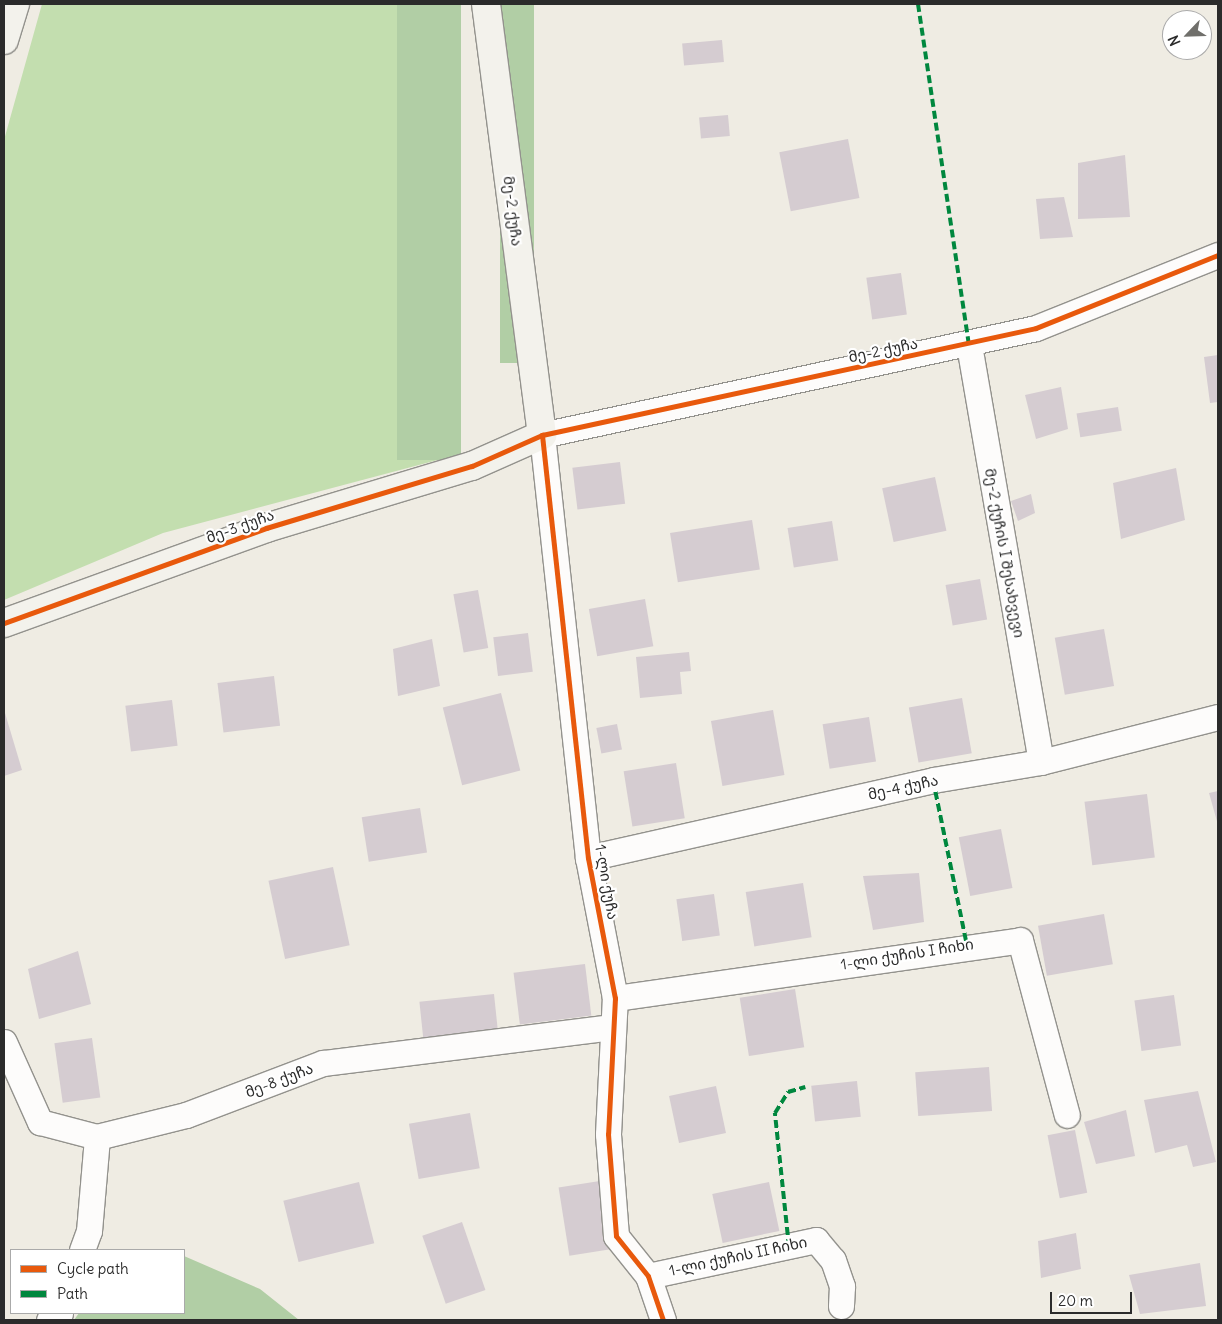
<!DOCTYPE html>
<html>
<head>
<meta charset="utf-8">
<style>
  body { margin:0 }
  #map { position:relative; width:1222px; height:1324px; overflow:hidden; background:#efece3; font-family:Delius,"Noto Sans Georgian",sans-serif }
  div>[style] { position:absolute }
  .green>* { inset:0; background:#c3deaf }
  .forest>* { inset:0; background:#b1cea5; transform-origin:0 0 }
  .building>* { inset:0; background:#d5ccd1; transform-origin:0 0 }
  .roads { filter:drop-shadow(1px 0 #93928d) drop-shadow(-1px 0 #93928d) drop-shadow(0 1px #93928d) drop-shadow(0 -1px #93928d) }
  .street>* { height:25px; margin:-12.5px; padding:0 12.5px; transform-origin:12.5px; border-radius:12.5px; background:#fdfcfb }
  .secondary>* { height:28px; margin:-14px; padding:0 14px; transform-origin:14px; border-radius:14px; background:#f3f2ec }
  .quiet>* { height:4px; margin-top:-2px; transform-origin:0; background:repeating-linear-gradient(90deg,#00873e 0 8px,transparent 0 12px) }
  .cycleway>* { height:5px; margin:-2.5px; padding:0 2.5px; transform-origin:2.5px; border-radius:2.5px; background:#e8590c }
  span { translate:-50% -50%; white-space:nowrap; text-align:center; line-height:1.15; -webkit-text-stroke:4.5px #fff; paint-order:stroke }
  .street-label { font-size:15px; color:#2b2b2b }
  .frame { position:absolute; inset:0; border:5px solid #2b2b2b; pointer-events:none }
  .legend { position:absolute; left:10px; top:1249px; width:175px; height:65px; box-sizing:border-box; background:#fff; border:1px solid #aaa; margin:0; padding:6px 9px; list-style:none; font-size:15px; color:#2b2b2b }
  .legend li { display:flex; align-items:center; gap:10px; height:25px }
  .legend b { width:25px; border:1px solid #aaa }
  .north { position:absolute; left:1162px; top:10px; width:50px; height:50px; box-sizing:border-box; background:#fff; border:1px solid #aaa; border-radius:50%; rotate:246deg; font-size:14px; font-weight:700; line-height:20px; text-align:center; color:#2b2b2b }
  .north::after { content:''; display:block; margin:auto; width:18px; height:22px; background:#706f6b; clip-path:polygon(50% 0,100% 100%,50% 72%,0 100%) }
  .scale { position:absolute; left:1050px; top:1292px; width:82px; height:22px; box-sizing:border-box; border:2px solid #2b2b2b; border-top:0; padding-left:6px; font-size:15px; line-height:18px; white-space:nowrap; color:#2b2b2b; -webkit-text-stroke:4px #fff; paint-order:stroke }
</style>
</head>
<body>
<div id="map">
  <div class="green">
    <i style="clip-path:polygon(42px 4px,397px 4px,449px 457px,163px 533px,4px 600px,4px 140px)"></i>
  </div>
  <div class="forest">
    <i style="left:397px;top:4px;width:64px;height:456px"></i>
    <i style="left:500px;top:4px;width:34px;height:359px"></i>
    <i style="clip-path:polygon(184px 1256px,260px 1289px,299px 1320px,74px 1320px,79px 1313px,184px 1313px)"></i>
  </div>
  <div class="building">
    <i style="left:722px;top:40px;width:22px;height:40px;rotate:85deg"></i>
    <i style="left:728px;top:115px;width:21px;height:29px;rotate:85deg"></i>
    <i style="left:848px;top:139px;width:60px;height:70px;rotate:79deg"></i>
    <i style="clip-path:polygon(1125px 155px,1130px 217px,1078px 219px,1078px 163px)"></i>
    <i style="clip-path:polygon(1064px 197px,1073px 237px,1040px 239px,1036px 199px)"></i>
    <i style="left:901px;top:273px;width:42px;height:35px;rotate:82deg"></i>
    <i style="clip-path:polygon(1218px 355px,1218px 402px,1210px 403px,1204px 357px)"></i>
    <i style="clip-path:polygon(1061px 387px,1068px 429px,1036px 439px,1025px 395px)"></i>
    <i style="left:1118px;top:407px;width:24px;height:42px;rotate:81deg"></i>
    <i style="left:620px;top:462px;width:42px;height:48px;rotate:83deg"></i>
    <i style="clip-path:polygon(1176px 468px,1185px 520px,1121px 539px,1113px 483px)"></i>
    <i style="left:935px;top:477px;width:55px;height:54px;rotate:78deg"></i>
    <i style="clip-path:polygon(1031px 494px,1035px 513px,1018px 521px,1011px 501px)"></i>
    <i style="left:752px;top:520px;width:50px;height:83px;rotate:81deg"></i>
    <i style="left:832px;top:521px;width:40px;height:45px;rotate:81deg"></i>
    <i style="left:980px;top:579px;width:41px;height:35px;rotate:80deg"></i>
    <i style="left:478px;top:590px;width:59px;height:25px;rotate:80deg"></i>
    <i style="left:645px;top:599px;width:48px;height:57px;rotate:80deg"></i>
    <i style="left:1104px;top:629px;width:58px;height:50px;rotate:80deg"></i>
    <i style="left:528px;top:633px;width:39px;height:35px;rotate:83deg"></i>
    <i style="clip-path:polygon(432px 639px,440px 686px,398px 696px,393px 649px)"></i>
    <i style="clip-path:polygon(689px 652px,691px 671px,680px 672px,682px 694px,640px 698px,636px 657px)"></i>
    <i style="left:274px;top:676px;width:50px;height:57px;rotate:83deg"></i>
    <i style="left:501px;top:693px;width:80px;height:60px;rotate:76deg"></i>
    <i style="left:962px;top:698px;width:56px;height:54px;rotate:80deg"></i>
    <i style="left:172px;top:700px;width:46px;height:47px;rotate:83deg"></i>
    <i style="left:773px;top:710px;width:66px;height:63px;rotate:80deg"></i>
    <i style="clip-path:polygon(5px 713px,22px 770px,4px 776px,4px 714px)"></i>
    <i style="left:869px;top:717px;width:45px;height:47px;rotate:81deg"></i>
    <i style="left:617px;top:724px;width:26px;height:21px;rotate:79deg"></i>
    <i style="left:676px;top:763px;width:56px;height:53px;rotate:81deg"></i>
    <i style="clip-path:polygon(1218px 791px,1218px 825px,1209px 793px)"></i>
    <i style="left:1147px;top:794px;width:64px;height:63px;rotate:83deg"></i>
    <i style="left:420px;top:808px;width:45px;height:59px;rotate:81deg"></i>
    <i style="left:1001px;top:829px;width:60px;height:43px;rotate:79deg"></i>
    <i style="left:333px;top:867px;width:80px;height:66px;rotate:78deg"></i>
    <i style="clip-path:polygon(919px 873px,924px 922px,873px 930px,863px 876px)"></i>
    <i style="left:803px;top:883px;width:55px;height:58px;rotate:81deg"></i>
    <i style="left:714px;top:894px;width:42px;height:38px;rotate:82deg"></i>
    <i style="left:1104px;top:914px;width:51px;height:67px;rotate:80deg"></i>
    <i style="clip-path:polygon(78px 951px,91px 1004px,39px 1019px,28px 969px)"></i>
    <i style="left:585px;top:964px;width:52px;height:72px;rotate:83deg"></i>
    <i style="left:795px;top:989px;width:59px;height:56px;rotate:81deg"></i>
    <i style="left:494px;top:994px;width:40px;height:75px;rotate:84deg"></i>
    <i style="left:1174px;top:995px;width:51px;height:40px;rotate:82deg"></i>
    <i style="left:92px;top:1038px;width:60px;height:38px;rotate:82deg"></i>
    <i style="left:989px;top:1067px;width:44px;height:74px;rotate:86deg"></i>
    <i style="left:857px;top:1081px;width:36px;height:46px;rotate:84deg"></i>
    <i style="left:716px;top:1086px;width:48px;height:48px;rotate:78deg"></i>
    <i style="clip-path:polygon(1198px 1091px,1216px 1162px,1193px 1167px,1187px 1145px,1155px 1153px,1144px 1100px)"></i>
    <i style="clip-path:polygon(1126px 1110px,1135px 1156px,1096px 1164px,1084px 1122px)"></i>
    <i style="left:470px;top:1113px;width:56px;height:62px;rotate:80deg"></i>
    <i style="left:1075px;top:1130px;width:64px;height:28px;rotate:79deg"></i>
    <i style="left:606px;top:1180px;width:69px;height:48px;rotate:81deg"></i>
    <i style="left:359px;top:1182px;width:63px;height:78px;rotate:76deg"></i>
    <i style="left:769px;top:1182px;width:50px;height:58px;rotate:78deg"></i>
    <i style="left:462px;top:1222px;width:72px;height:42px;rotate:71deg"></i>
    <i style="clip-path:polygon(1076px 1233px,1081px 1269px,1041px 1278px,1038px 1241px)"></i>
    <i style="clip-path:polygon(1200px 1263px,1206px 1306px,1140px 1314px,1129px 1275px)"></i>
  </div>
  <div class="roads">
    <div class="street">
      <i style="left:969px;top:345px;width:423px;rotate:80.2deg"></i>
      <i style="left:588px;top:858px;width:354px;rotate:-12.7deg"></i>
      <i style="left:933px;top:780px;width:109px;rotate:-9.5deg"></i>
      <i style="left:1041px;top:762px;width:183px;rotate:-14.3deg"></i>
      <i style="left:615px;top:998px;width:409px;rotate:-8.1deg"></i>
      <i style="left:1020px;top:940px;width:181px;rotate:75deg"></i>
      <i style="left:4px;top:1042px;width:88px;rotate:65.8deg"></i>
      <i style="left:40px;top:1122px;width:59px;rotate:14.7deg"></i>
      <i style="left:97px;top:1137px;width:92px;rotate:-13.9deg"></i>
      <i style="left:186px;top:1115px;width:147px;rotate:-20.8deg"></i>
      <i style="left:323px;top:1063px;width:291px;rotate:-7.1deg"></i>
      <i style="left:82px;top:1250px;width:20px;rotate:-70deg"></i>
      <i style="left:89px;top:1231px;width:94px;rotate:-85.1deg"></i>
      <i style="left:648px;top:1276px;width:172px;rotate:-12.1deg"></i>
      <i style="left:816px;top:1240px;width:26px;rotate:50deg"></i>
      <i style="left:833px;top:1260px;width:28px;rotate:71deg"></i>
      <i style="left:842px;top:1286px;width:20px;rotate:93deg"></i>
      <i style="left:49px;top:1320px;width:13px;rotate:-32deg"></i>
      <i style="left:663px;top:1320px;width:46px;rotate:-108.8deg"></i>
      <i style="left:648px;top:1276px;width:51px;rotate:-128.7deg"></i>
      <i style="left:616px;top:1236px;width:102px;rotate:-94.5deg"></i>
      <i style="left:608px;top:1134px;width:136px;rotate:-87.1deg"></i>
      <i style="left:615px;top:998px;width:143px;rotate:-100.9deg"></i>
      <i style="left:588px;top:858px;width:425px;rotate:-96.2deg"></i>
      <i style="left:542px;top:435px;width:505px;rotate:-12.22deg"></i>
      <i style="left:1036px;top:328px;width:196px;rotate:-21.9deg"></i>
    </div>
    <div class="secondary">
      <i style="left:4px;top:40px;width:38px;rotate:-73deg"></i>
      <i style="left:4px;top:623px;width:279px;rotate:-19.9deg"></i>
      <i style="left:266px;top:528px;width:215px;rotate:-16.8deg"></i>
      <i style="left:472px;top:466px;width:77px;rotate:-23.9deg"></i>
      <i style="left:542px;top:435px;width:435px;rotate:-97.4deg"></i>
    </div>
  </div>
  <div class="quiet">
    <i style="left:918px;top:4px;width:345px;rotate:81.5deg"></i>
    <i style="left:933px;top:780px;width:168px;rotate:78.4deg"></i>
    <i style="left:789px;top:1247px;width:135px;rotate:-96deg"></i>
    <i style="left:775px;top:1113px;width:25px;rotate:-58deg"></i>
    <i style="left:788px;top:1092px;width:18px;rotate:-16deg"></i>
  </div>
  <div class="cycleway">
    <i style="left:542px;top:435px;width:425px;rotate:83.8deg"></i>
    <i style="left:588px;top:858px;width:143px;rotate:79.1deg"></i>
    <i style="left:615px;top:998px;width:136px;rotate:92.9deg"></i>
    <i style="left:608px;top:1134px;width:102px;rotate:85.5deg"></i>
    <i style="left:616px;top:1236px;width:51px;rotate:51.3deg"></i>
    <i style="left:648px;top:1276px;width:46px;rotate:71.2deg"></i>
    <i style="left:4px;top:623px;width:279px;rotate:-19.9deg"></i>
    <i style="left:266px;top:528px;width:215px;rotate:-16.8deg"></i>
    <i style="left:472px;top:466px;width:77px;rotate:-23.9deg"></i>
    <i style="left:542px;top:435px;width:505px;rotate:-12.22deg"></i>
    <i style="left:1036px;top:328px;width:196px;rotate:-21.9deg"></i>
  </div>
  <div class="street-label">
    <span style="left:513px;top:211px;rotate:83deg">მე-2 ქუჩა</span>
    <span style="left:883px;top:350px;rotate:-12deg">მე-2 ქუჩა</span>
    <span style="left:240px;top:526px;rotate:-20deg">მე-3 ქუჩა</span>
    <span style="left:1005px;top:553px;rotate:80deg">მე-2 ქუჩის I შესახვევი</span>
    <span style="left:903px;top:787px;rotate:-12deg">მე-4 ქუჩა</span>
    <span style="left:607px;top:882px;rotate:80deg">1-ლი ქუჩა</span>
    <span style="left:907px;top:954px;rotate:-9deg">1-ლი ქუჩის I ჩიხი</span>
    <span style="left:279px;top:1080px;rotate:-21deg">მე-8 ქუჩა</span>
    <span style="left:738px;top:1256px;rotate:-12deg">1-ლი ქუჩის II ჩიხი</span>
  </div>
  <div class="frame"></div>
  <ul class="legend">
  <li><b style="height:6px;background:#e8590c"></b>Cycle path</li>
  <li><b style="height:6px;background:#00873e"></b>Path</li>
  </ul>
  <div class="north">N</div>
  <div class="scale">20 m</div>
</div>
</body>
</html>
